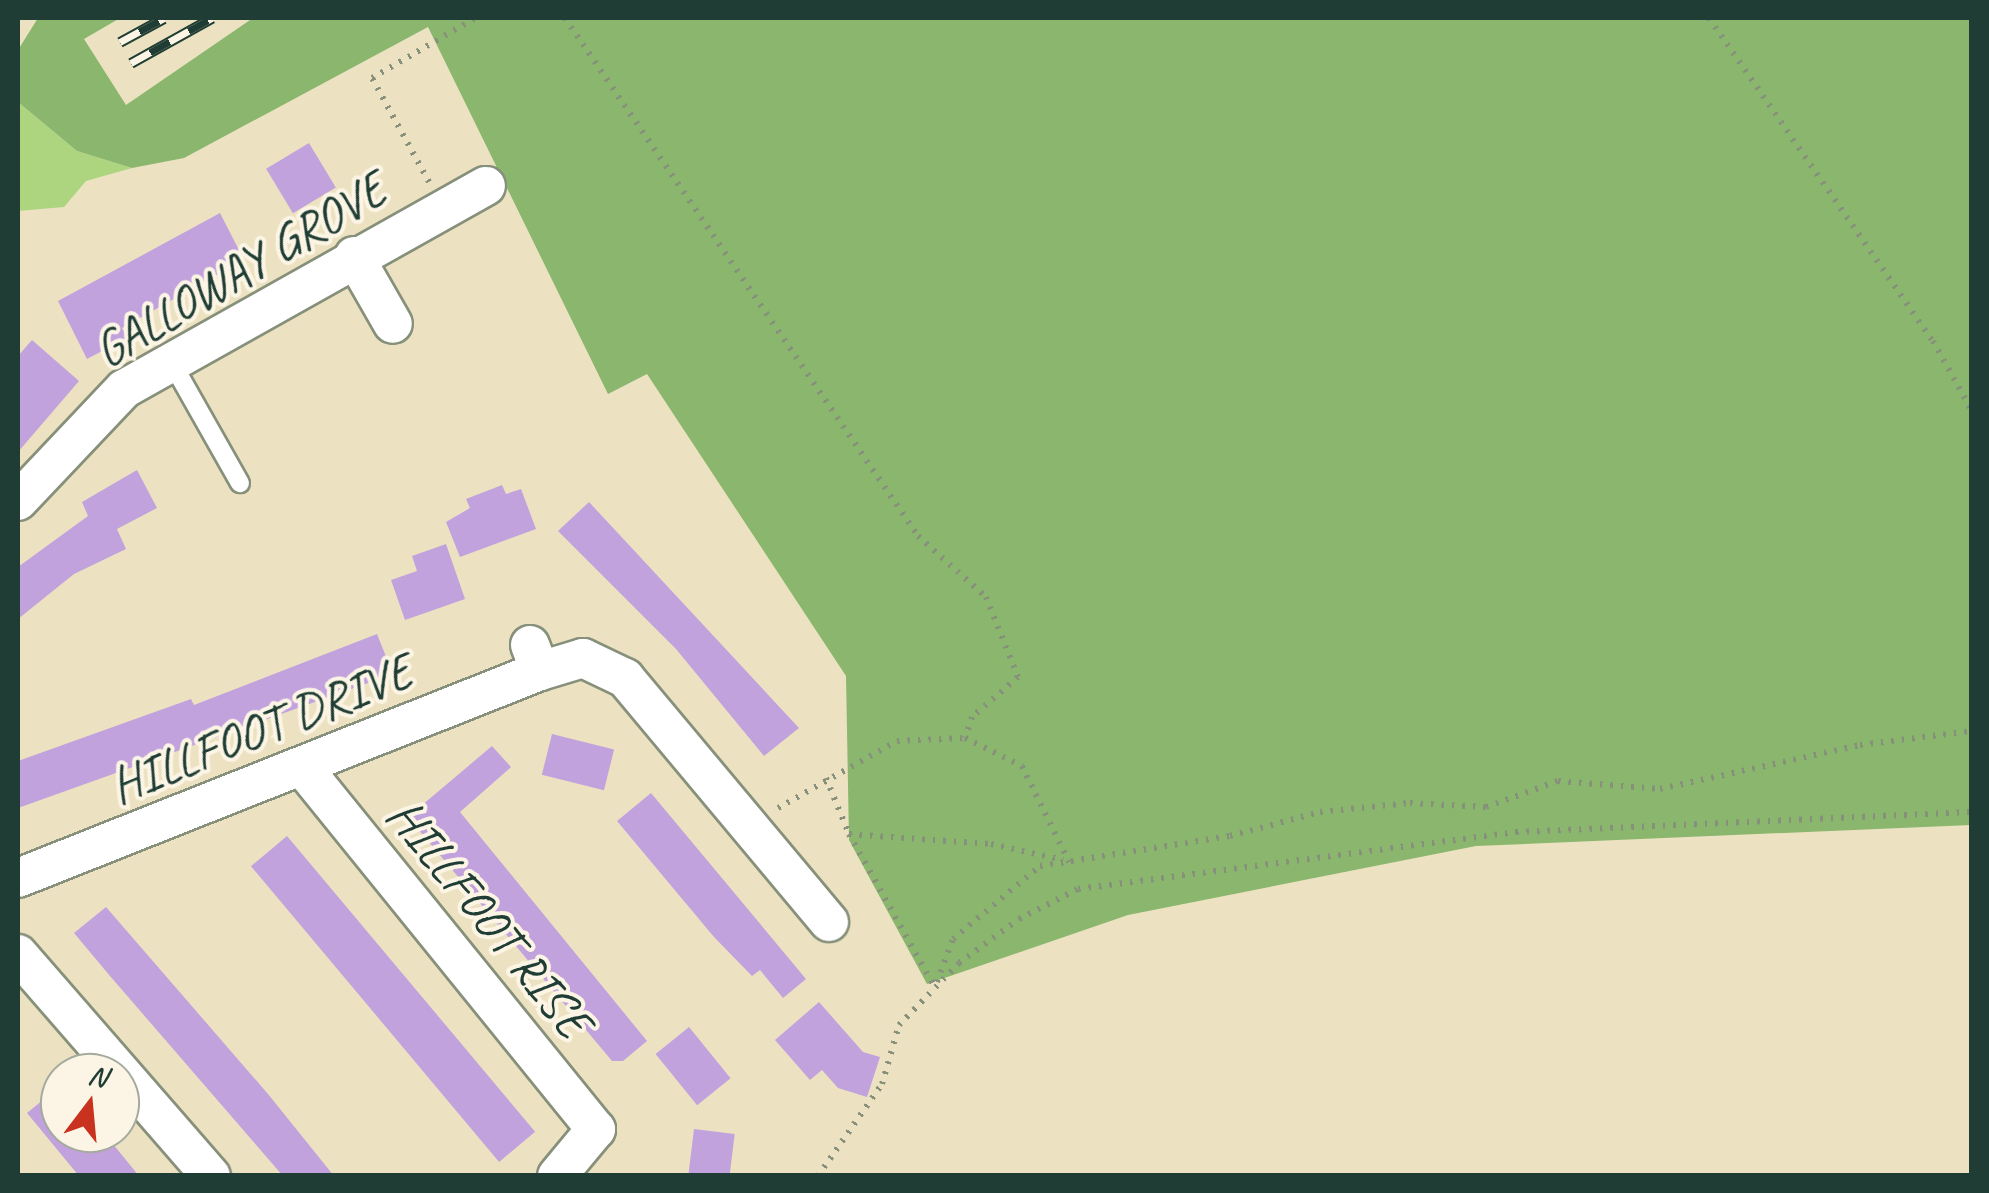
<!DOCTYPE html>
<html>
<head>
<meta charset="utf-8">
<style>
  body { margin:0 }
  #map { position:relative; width:1989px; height:1193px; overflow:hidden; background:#ece2c1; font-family:Caveat,sans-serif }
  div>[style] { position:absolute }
  .green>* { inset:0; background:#add57f }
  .forest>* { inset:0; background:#8ab66e }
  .building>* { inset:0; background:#c1a2dd; transform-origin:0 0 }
  .path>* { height:6px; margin-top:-3px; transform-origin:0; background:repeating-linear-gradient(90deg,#86907a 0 2.5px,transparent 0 10.5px) }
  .roads { filter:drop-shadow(2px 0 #86907a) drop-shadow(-2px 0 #86907a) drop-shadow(0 2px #86907a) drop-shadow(0 -2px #86907a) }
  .service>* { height:18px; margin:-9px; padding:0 9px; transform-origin:9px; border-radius:9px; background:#fff }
  .minor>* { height:38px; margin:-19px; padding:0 19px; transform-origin:19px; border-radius:19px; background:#fff }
  .rail>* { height:11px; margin-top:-5.5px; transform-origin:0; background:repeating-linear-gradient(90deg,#fcf5e5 0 22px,#1f3d34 0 44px); box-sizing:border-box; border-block:2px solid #1f3d34 }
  span { translate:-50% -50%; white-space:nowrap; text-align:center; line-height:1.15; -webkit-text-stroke:8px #fcf5e5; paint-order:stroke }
  .street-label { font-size:50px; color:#1f3d34 }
  .frame { position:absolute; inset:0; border:20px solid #1f3d34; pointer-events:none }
  .north { position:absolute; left:40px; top:1053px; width:100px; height:100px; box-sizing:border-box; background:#fcf5e5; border:2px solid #a4ab9e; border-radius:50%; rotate:16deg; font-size:28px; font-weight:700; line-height:40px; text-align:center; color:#1f3d34 }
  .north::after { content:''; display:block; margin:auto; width:35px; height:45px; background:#c8321e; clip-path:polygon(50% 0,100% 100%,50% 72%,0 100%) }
</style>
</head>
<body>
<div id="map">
  <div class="green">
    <i style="clip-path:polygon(18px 102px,77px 151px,132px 168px,86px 181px,64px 207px,18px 211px)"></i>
  </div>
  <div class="forest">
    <i style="clip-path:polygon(38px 18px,120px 18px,84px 39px,126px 105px,253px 18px,1971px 18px,1971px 825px,1476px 846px,1128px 915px,927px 984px,849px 840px,846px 676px,647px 374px,608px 394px,428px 27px,184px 158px,132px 168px,77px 151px,18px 102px,18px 50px)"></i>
  </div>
  <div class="building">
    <i style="left:309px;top:143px;width:52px;height:50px;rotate:59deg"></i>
    <i style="clip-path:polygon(220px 213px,241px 254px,230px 259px,233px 266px,122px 328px,127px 338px,87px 359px,58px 301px)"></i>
    <i style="clip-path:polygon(32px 340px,79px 381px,18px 452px,18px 356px)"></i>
    <i style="clip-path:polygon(137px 470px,157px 508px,117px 529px,126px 549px,74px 574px,18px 619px,18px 567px,88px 516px,82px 502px)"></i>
    <i style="clip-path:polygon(502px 485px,506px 494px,521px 489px,536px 529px,460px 557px,446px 522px,470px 508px,466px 499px)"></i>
    <i style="clip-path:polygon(589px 502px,799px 728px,764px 756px,676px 649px,558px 531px)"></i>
    <i style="clip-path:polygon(446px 544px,465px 599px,405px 620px,391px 580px,417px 571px,412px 556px)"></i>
    <i style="clip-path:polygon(377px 634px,393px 674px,18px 808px,18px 761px,191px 699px,194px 705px)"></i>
    <i style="left:552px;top:734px;width:64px;height:42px;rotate:14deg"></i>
    <i style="clip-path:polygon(492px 746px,511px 767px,460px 812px,647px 1041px,623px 1061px,612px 1061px,408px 817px)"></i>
    <i style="clip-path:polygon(651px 793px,806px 979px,783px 998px,760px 970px,752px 976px,714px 937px,617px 821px)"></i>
    <i style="left:287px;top:836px;width:386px;height:47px;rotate:50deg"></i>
    <i style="clip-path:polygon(106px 907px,268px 1094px,334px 1176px,283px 1176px,110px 976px,74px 933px)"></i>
    <i style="clip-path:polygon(819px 1002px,863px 1052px,880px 1057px,867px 1097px,838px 1088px,822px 1070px,810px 1080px,775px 1040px)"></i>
    <i style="left:689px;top:1027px;width:66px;height:43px;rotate:51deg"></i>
    <i style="clip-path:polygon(60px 1086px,60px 1133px,104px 1133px,139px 1176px,79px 1176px,27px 1113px)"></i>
    <i style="left:694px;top:1129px;width:41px;height:47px;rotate:7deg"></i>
  </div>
  <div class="path">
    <i style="left:565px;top:18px;width:627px;rotate:55.73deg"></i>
    <i style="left:918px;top:536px;width:91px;rotate:41.9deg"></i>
    <i style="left:986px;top:597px;width:86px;rotate:68.2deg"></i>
    <i style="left:1018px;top:677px;width:61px;rotate:139deg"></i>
    <i style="left:972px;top:717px;width:22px;rotate:108deg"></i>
    <i style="left:1709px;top:18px;width:393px;rotate:55.3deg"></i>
    <i style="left:1933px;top:341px;width:80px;rotate:60.9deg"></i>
    <i style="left:429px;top:182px;width:119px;rotate:-118.7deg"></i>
    <i style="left:372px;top:78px;width:119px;rotate:-30.2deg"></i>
    <i style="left:826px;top:778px;width:61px;rotate:67.7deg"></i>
    <i style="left:849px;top:834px;width:176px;rotate:60.8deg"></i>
    <i style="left:778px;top:808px;width:137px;rotate:-29.4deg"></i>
    <i style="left:897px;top:741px;width:68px;rotate:-2.5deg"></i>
    <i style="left:965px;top:738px;width:64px;rotate:26.2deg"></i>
    <i style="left:1022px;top:766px;width:107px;rotate:63.9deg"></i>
    <i style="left:849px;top:834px;width:142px;rotate:4deg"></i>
    <i style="left:991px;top:844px;width:74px;rotate:12.5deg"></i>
    <i style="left:937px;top:982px;width:46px;rotate:-69.6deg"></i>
    <i style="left:953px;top:939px;width:114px;rotate:-40deg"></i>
    <i style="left:1040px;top:866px;width:192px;rotate:-9deg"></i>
    <i style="left:1230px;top:836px;width:93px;rotate:-14.9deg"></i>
    <i style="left:1320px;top:812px;width:90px;rotate:-5.7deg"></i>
    <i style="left:1410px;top:803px;width:76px;rotate:3deg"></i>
    <i style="left:1486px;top:807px;width:77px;rotate:-19.9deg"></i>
    <i style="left:1558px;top:781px;width:102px;rotate:4.5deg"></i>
    <i style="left:1660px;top:789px;width:205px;rotate:-12.4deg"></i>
    <i style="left:1860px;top:745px;width:113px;rotate:-7.1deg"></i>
    <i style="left:818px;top:1176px;width:112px;rotate:-55.2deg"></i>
    <i style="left:882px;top:1084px;width:61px;rotate:-73.9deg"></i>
    <i style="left:899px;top:1025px;width:86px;rotate:-45.9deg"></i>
    <i style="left:959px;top:963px;width:74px;rotate:-36.3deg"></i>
    <i style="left:1019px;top:919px;width:66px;rotate:-27deg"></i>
    <i style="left:1078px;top:889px;width:442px;rotate:-7.4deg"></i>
    <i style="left:1516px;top:832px;width:456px;rotate:-2.5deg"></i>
  </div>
  <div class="roads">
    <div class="service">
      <i style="left:172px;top:363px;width:138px;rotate:60.5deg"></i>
    </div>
    <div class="minor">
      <i style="left:354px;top:256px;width:78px;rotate:60.2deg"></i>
      <i style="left:18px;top:501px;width:154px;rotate:-46.6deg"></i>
      <i style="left:124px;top:389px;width:415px;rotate:-29.3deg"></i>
      <i style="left:530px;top:645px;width:28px;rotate:69deg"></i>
      <i style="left:540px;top:671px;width:45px;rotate:-16.8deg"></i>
      <i style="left:583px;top:658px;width:47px;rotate:25.5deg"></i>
      <i style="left:625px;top:678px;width:318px;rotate:50.1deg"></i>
      <i style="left:304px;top:769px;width:464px;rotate:51deg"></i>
      <i style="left:596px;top:1129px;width:61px;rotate:129.7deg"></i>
      <i style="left:18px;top:878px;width:562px;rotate:-21.63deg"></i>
      <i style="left:18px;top:954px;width:294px;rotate:49deg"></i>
    </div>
  </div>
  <div class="rail">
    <i style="left:120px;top:42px;width:50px;rotate:-28.6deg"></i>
    <i style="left:131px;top:63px;width:93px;rotate:-29.1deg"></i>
  </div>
  <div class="street-label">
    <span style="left:240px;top:270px;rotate:-31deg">GALLOWAY GROVE</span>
    <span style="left:261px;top:729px;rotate:-22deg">HILLFOOT DRIVE</span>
    <span style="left:489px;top:918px;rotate:51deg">HILLFOOT RISE</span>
  </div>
  <div class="frame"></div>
  <div class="north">N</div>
</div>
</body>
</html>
